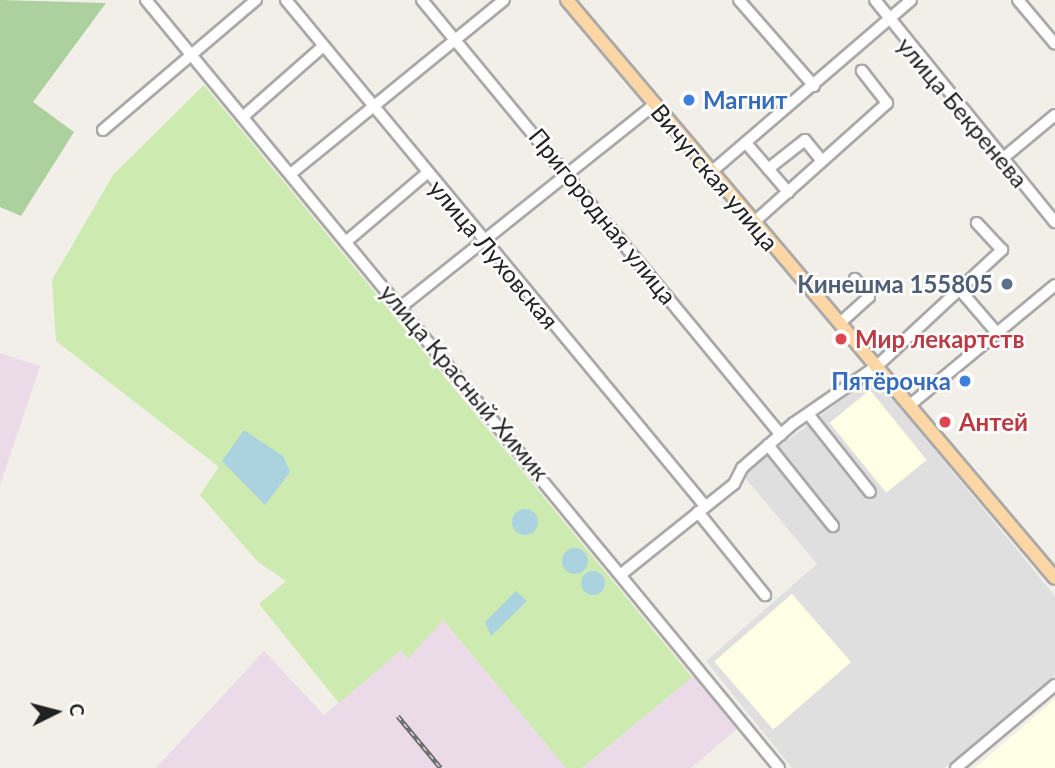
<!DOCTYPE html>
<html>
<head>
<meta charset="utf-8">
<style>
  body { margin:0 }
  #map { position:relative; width:1055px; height:768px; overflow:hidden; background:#f2efe9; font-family:Lato,sans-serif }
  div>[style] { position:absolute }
  .residential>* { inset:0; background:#e0dfdf }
  .industrial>* { inset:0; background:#ebdbe8 }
  .education>* { inset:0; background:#ffffe5; transform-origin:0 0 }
  .grass>* { inset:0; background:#cdebb0 }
  .forest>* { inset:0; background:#add19e }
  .water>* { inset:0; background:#aad3df }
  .round { border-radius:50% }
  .roads { filter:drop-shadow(2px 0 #a9a9a9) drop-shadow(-2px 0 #a9a9a9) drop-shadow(0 2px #a9a9a9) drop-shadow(0 -2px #a9a9a9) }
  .minor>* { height:10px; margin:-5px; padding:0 5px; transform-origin:5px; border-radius:5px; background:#fff }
  .major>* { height:12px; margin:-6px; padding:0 6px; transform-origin:6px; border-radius:6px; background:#fcd6a4 }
  .rail>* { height:4.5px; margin-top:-2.25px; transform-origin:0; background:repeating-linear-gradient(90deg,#fff 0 5px,#707070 0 10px); box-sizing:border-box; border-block:2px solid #707070 }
  .dots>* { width:19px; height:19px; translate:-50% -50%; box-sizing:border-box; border:4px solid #fff; border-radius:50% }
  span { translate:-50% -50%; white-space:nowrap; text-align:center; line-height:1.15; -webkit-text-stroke:5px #fff; paint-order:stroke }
  .shop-label { font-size:24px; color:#366cbe; font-weight:700 }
  .left { translate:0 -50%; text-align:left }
  .right { translate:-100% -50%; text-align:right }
  .street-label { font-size:24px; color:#222 }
  .service-label { font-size:24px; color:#4e5e75; font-weight:700 }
  .health-label { font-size:24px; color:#be3a42; font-weight:700 }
  .north { position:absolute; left:21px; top:677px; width:70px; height:70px; -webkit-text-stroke:5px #fff; paint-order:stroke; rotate:84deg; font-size:19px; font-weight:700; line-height:28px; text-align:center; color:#222 }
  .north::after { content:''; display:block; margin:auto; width:24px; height:32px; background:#222; clip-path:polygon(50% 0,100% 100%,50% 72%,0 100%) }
</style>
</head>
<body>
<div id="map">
  <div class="residential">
    <i style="clip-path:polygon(874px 376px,1055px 596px,1055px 675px,944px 768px,792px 768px,706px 661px,817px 564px,742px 474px)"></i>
  </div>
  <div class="industrial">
    <i style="clip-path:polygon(0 353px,40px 366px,0 485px)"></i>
    <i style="clip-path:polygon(443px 620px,566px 768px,156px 768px,264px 651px,324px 715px,401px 650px,408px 658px)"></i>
    <i style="clip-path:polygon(694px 675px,739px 727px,691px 768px,582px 768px)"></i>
  </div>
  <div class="education">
    <i style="left:870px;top:390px;width:90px;height:52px;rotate:51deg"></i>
    <i style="left:792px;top:594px;width:90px;height:103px;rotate:49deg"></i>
    <i style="clip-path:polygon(1055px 699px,1055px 768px,975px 768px)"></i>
  </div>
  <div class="grass">
    <i style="clip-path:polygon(204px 85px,692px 677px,582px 768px,566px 768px,443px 620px,408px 659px,401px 650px,339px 703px,259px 604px,286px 581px,257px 561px,200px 495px,219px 467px,56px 341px,52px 280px,113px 175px)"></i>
  </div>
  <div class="forest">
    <i style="clip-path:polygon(0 0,106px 3px,33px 102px,74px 132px,21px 216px,0 207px)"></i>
  </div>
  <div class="water">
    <i style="clip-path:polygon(244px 430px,283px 456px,290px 472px,265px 505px,222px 461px)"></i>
    <i class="round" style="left:512px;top:509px;width:26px;height:26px"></i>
    <i class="round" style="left:562px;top:548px;width:26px;height:26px"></i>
    <i class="round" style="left:581px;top:571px;width:24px;height:24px"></i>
    <i style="clip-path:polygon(516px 591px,527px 601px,491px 636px,485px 622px)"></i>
  </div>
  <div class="roads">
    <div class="minor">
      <i style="left:146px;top:0;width:995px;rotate:50.5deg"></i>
      <i style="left:286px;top:0;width:657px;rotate:50.37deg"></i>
      <i style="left:422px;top:0;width:564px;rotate:50.47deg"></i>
      <i style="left:739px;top:0;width:114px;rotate:48.9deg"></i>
      <i style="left:875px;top:0;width:286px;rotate:51deg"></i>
      <i style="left:1018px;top:0;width:57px;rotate:49.9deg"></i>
      <i style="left:245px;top:115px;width:103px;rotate:-41.4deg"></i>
      <i style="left:103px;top:130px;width:201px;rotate:-40.4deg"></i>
      <i style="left:746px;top:143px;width:65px;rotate:49.4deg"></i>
      <i style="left:1002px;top:159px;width:69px;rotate:-39.7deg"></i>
      <i style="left:768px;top:169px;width:47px;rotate:-38.1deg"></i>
      <i style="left:805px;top:140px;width:27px;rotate:51deg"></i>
      <i style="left:293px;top:172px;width:272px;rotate:-39.2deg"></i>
      <i style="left:710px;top:173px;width:265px;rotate:-40.7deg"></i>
      <i style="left:753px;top:223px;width:180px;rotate:-41.8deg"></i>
      <i style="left:887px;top:103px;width:41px;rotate:-128deg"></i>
      <i style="left:347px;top:241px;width:105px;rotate:-40.4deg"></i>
      <i style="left:960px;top:290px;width:57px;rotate:49.3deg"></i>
      <i style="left:402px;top:306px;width:322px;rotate:-38.6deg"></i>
      <i style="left:840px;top:323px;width:39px;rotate:-42deg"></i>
      <i style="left:869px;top:297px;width:23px;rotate:-128deg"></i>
      <i style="left:910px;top:405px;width:188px;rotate:-39.6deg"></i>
      <i style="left:809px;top:415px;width:98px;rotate:51.6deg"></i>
      <i style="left:768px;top:445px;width:104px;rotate:51.3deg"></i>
      <i style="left:698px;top:512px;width:107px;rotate:51.1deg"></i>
      <i style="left:624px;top:572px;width:141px;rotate:-38.7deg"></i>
      <i style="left:734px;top:484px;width:18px;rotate:-63deg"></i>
      <i style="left:742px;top:468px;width:69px;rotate:-40.9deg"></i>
      <i style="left:794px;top:423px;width:101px;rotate:-34.5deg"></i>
      <i style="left:877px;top:366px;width:171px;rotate:-42.9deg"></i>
      <i style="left:1002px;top:250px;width:37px;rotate:-133deg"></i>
      <i style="left:956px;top:768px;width:129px;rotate:-40deg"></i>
    </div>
    <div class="major">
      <i style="left:567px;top:0;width:756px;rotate:49.83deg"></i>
    </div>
  </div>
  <div class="rail">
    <i style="left:398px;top:716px;width:67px;rotate:50.4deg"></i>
  </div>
  <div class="dots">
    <i style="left:689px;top:100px;background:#3f7fe0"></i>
    <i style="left:1007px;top:284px;background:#5c6f8a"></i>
    <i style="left:841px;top:339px;background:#e0444e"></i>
    <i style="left:965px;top:381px;background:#3f7fe0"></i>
    <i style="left:945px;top:422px;background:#e0444e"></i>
  </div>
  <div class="shop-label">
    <span class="left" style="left:703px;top:100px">Магнит</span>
    <span class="right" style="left:951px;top:381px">Пятёрочка</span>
  </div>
  <div class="street-label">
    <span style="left:963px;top:112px;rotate:50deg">улица Бекренева</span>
    <span style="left:715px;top:177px;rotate:50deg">Вичугская улица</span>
    <span style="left:603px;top:216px;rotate:51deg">Пригородная улица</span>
    <span style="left:494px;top:254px;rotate:50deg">улица Луховская</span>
    <span style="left:465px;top:382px;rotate:50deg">улица Красный Химик</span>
  </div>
  <div class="service-label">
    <span class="right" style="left:993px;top:284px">Кинешма 155805</span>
  </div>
  <div class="health-label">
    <span class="left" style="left:855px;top:339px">Мир лекартств</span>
    <span class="left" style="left:959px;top:422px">Антей</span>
  </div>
  <div class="north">С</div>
</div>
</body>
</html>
